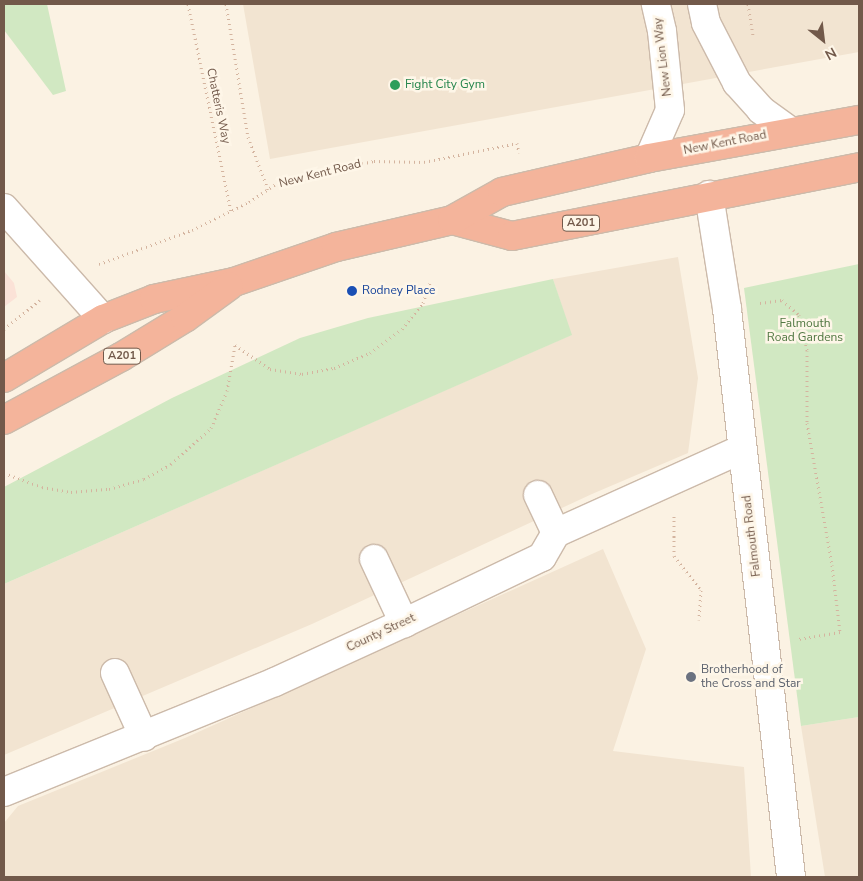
<!DOCTYPE html>
<html>
<head>
<meta charset="utf-8">
<style>
  body { margin:0 }
  #map { position:relative; width:863px; height:881px; overflow:hidden; background:#fbf2e3; font-family:"Nunito Sans",sans-serif }
  div>[style] { position:absolute }
  .residential>* { inset:0; background:#f2e4d1 }
  .commercial>* { inset:0; background:#fbe2d7 }
  .green>* { inset:0; background:#d1e8c2 }
  .path>* { height:3px; margin-top:-1.5px; transform-origin:0; background:repeating-linear-gradient(90deg,#d4b49f 0 1px,transparent 0 5px) }
  .roads { filter:drop-shadow(1px 0 #ccbaaa) drop-shadow(-1px 0 #ccbaaa) drop-shadow(0 1px #ccbaaa) drop-shadow(0 -1px #ccbaaa) }
  .minor>* { height:28px; margin:-14px; padding:0 14px; transform-origin:14px; border-radius:14px; background:#fff }
  .highway>* { height:28px; margin:-14px; padding:0 14px; transform-origin:14px; border-radius:14px; background:#f4b49b }
  .dots>* { width:14px; height:14px; translate:-50% -50%; box-sizing:border-box; border:2px solid #fef6e8; border-radius:50% }
  span { translate:-50% -50%; white-space:nowrap; text-align:center; line-height:1.15; -webkit-text-stroke:5px #fef6e8; paint-order:stroke }
  .shield-label span { padding:1px 4px; background:#fef6e8; border:1px solid; border-radius:4px; -webkit-text-stroke-width:0 }
  .shield-label { font-size:11px; color:#72594a; font-weight:700 }
  .street-label { font-size:12px; color:#72594a }
  .leisure-label { font-size:12px; color:#27864d }
  .left { translate:0 -50%; text-align:left }
  .transit-label { font-size:12px; color:#164399 }
  .park-label { font-size:12px; color:#517842 }
  .worship-label { font-size:12px; color:#5b616d }
  .frame { position:absolute; inset:0; border:5px solid #72594a; pointer-events:none }
  .north { position:absolute; left:798px; top:15px; width:50px; height:50px; -webkit-text-stroke:4px #fef6e8; paint-order:stroke; rotate:151deg; font-size:14px; font-weight:700; line-height:20px; text-align:center; color:#72594a }
  .north::after { content:''; display:block; margin:auto; width:18px; height:22px; background:#72594a; clip-path:polygon(50% 0,100% 100%,50% 72%,0 100%) }
</style>
</head>
<body>
<div id="map">
  <div class="residential">
    <i style="clip-path:polygon(243px 4px,859px 4px,859px 52px,270px 159px)"></i>
    <i style="clip-path:polygon(678px 257px,698px 378px,688px 453px,592px 494px,312px 624px,4px 755px,4px 584px,571px 335px,553px 279px)"></i>
    <i style="clip-path:polygon(603px 549px,646px 649px,613px 751px,744px 767px,751px 877px,4px 877px,4px 823px,18px 806px,185px 738px)"></i>
    <i style="clip-path:polygon(859px 717px,859px 877px,825px 877px,801px 726px)"></i>
  </div>
  <div class="commercial">
    <i style="clip-path:polygon(4px 271px,14px 283px,17px 297px,4px 307px)"></i>
  </div>
  <div class="green">
    <i style="clip-path:polygon(4px 4px,47px 4px,66px 91px,53px 95px,4px 30px)"></i>
    <i style="clip-path:polygon(859px 264px,859px 717px,801px 726px,744px 288px)"></i>
    <i style="clip-path:polygon(553px 279px,572px 335px,4px 584px,4px 487px,172px 398px,300px 338px,368px 318px)"></i>
  </div>
  <div class="path">
    <i style="left:188px;top:4px;width:211px;rotate:78.3deg"></i>
    <i style="left:226px;top:4px;width:135px;rotate:80.6deg"></i>
    <i style="left:248px;top:137px;width:56px;rotate:69deg"></i>
    <i style="left:748px;top:4px;width:31px;rotate:81deg"></i>
    <i style="left:99px;top:264px;width:99px;rotate:-20.1deg"></i>
    <i style="left:192px;top:230px;width:64px;rotate:-26.2deg"></i>
    <i style="left:249px;top:202px;width:36px;rotate:-34deg"></i>
    <i style="left:279px;top:182px;width:97px;rotate:-12.5deg"></i>
    <i style="left:374px;top:161px;width:50px;rotate:1.1deg"></i>
    <i style="left:424px;top:162px;width:95px;rotate:-11.5deg"></i>
    <i style="left:517px;top:143px;width:10px;rotate:79deg"></i>
    <i style="left:760px;top:303px;width:22px;rotate:-8deg"></i>
    <i style="left:782px;top:300px;width:23px;rotate:41deg"></i>
    <i style="left:799px;top:315px;width:37px;rotate:77deg"></i>
    <i style="left:807px;top:351px;width:72px;rotate:90deg"></i>
    <i style="left:807px;top:423px;width:144px;rotate:80deg"></i>
    <i style="left:832px;top:565px;width:67px;rotate:83.2deg"></i>
    <i style="left:840px;top:632px;width:42px;rotate:170.3deg"></i>
    <i style="left:4px;top:329px;width:46px;rotate:-38.9deg"></i>
    <i style="left:4px;top:473px;width:40px;rotate:20.2deg"></i>
    <i style="left:42px;top:487px;width:29px;rotate:10deg"></i>
    <i style="left:71px;top:492px;width:38px;rotate:-5deg"></i>
    <i style="left:109px;top:489px;width:36px;rotate:-16deg"></i>
    <i style="left:144px;top:479px;width:31px;rotate:-29deg"></i>
    <i style="left:171px;top:464px;width:54px;rotate:-42deg"></i>
    <i style="left:211px;top:428px;width:40px;rotate:-66.6deg"></i>
    <i style="left:227px;top:391px;width:47px;rotate:-80.1deg"></i>
    <i style="left:235px;top:345px;width:42px;rotate:34.4deg"></i>
    <i style="left:270px;top:369px;width:32px;rotate:9deg"></i>
    <i style="left:302px;top:374px;width:33px;rotate:-11deg"></i>
    <i style="left:334px;top:368px;width:39px;rotate:-23deg"></i>
    <i style="left:370px;top:353px;width:40px;rotate:-37deg"></i>
    <i style="left:402px;top:329px;width:33px;rotate:-51deg"></i>
    <i style="left:423px;top:303px;width:21px;rotate:-71deg"></i>
    <i style="left:674px;top:516px;width:40px;rotate:90deg"></i>
    <i style="left:674px;top:556px;width:43px;rotate:51.5deg"></i>
    <i style="left:701px;top:590px;width:30px;rotate:94deg"></i>
  </div>
  <div class="roads">
    <div class="minor">
      <i style="left:702px;top:4px;width:19px;rotate:78deg"></i>
      <i style="left:706px;top:23px;width:68px;rotate:62.7deg"></i>
      <i style="left:737px;top:83px;width:36px;rotate:48deg"></i>
      <i style="left:761px;top:110px;width:36px;rotate:36deg"></i>
      <i style="left:649px;top:158px;width:52px;rotate:-66.4deg"></i>
      <i style="left:670px;top:110px;width:79px;rotate:-95.8deg"></i>
      <i style="left:662px;top:31px;width:28px;rotate:-103deg"></i>
      <i style="left:709px;top:195px;width:115px;rotate:81deg"></i>
      <i style="left:727px;top:309px;width:572px;rotate:83.57deg"></i>
      <i style="left:4px;top:208px;width:149px;rotate:48.3deg"></i>
      <i style="left:538px;top:495px;width:42px;rotate:64.7deg"></i>
      <i style="left:374px;top:559px;width:71px;rotate:64.9deg"></i>
      <i style="left:115px;top:673px;width:70px;rotate:65.6deg"></i>
      <i style="left:4px;top:792px;width:292px;rotate:-22.1deg"></i>
      <i style="left:275px;top:682px;width:142px;rotate:-24.6deg"></i>
      <i style="left:404px;top:623px;width:153px;rotate:-25.6deg"></i>
      <i style="left:542px;top:557px;width:28px;rotate:-60deg"></i>
      <i style="left:556px;top:533px;width:204px;rotate:-24.3deg"></i>
    </div>
    <div class="highway">
      <i style="left:452px;top:220px;width:62px;rotate:14.9deg"></i>
      <i style="left:512px;top:236px;width:354px;rotate:-11.2deg"></i>
      <i style="left:4px;top:378px;width:115px;rotate:-30.8deg"></i>
      <i style="left:103px;top:319px;width:55px;rotate:-21.4deg"></i>
      <i style="left:154px;top:299px;width:82px;rotate:-12deg"></i>
      <i style="left:234px;top:282px;width:108px;rotate:-18.9deg"></i>
      <i style="left:336px;top:247px;width:119px;rotate:-13.1deg"></i>
      <i style="left:452px;top:220px;width:57px;rotate:-29.2deg"></i>
      <i style="left:502px;top:192px;width:151px;rotate:-13deg"></i>
      <i style="left:649px;top:158px;width:213px;rotate:-10.3deg"></i>
      <i style="left:4px;top:420px;width:133px;rotate:-28.3deg"></i>
      <i style="left:121px;top:357px;width:75px;rotate:-31.4deg"></i>
      <i style="left:185px;top:318px;width:54px;rotate:-36deg"></i>
    </div>
  </div>
  <div class="dots">
    <i style="left:395px;top:85px;background:#2e9e5b"></i>
    <i style="left:352px;top:291px;background:#1a4fb4"></i>
    <i style="left:691px;top:677px;background:#6b7280"></i>
  </div>
  <div class="shield-label">
    <span style="left:581px;top:223px">A201</span>
    <span style="left:122px;top:356px">A201</span>
  </div>
  <div class="street-label">
    <span style="left:663px;top:57px;rotate:-97deg">New Lion Way</span>
    <span style="left:218px;top:106px;rotate:78deg">Chatteris Way</span>
    <span style="left:725px;top:143px;rotate:-11deg">New Kent Road</span>
    <span style="left:320px;top:174px;rotate:-14deg">New Kent Road</span>
    <span style="left:752px;top:536px;rotate:-97deg">Falmouth Road</span>
    <span style="left:381px;top:633px;rotate:-25deg">County Street</span>
  </div>
  <div class="leisure-label">
    <span class="left" style="left:405px;top:85px">Fight City Gym</span>
  </div>
  <div class="transit-label">
    <span class="left" style="left:362px;top:291px">Rodney Place</span>
  </div>
  <div class="park-label">
    <span style="left:805px;top:331px">Falmouth<br>Road Gardens</span>
  </div>
  <div class="worship-label">
    <span class="left" style="left:701px;top:677px">Brotherhood of<br>the Cross and Star</span>
  </div>
  <div class="frame"></div>
  <div class="north">N</div>
</div>
</body>
</html>
